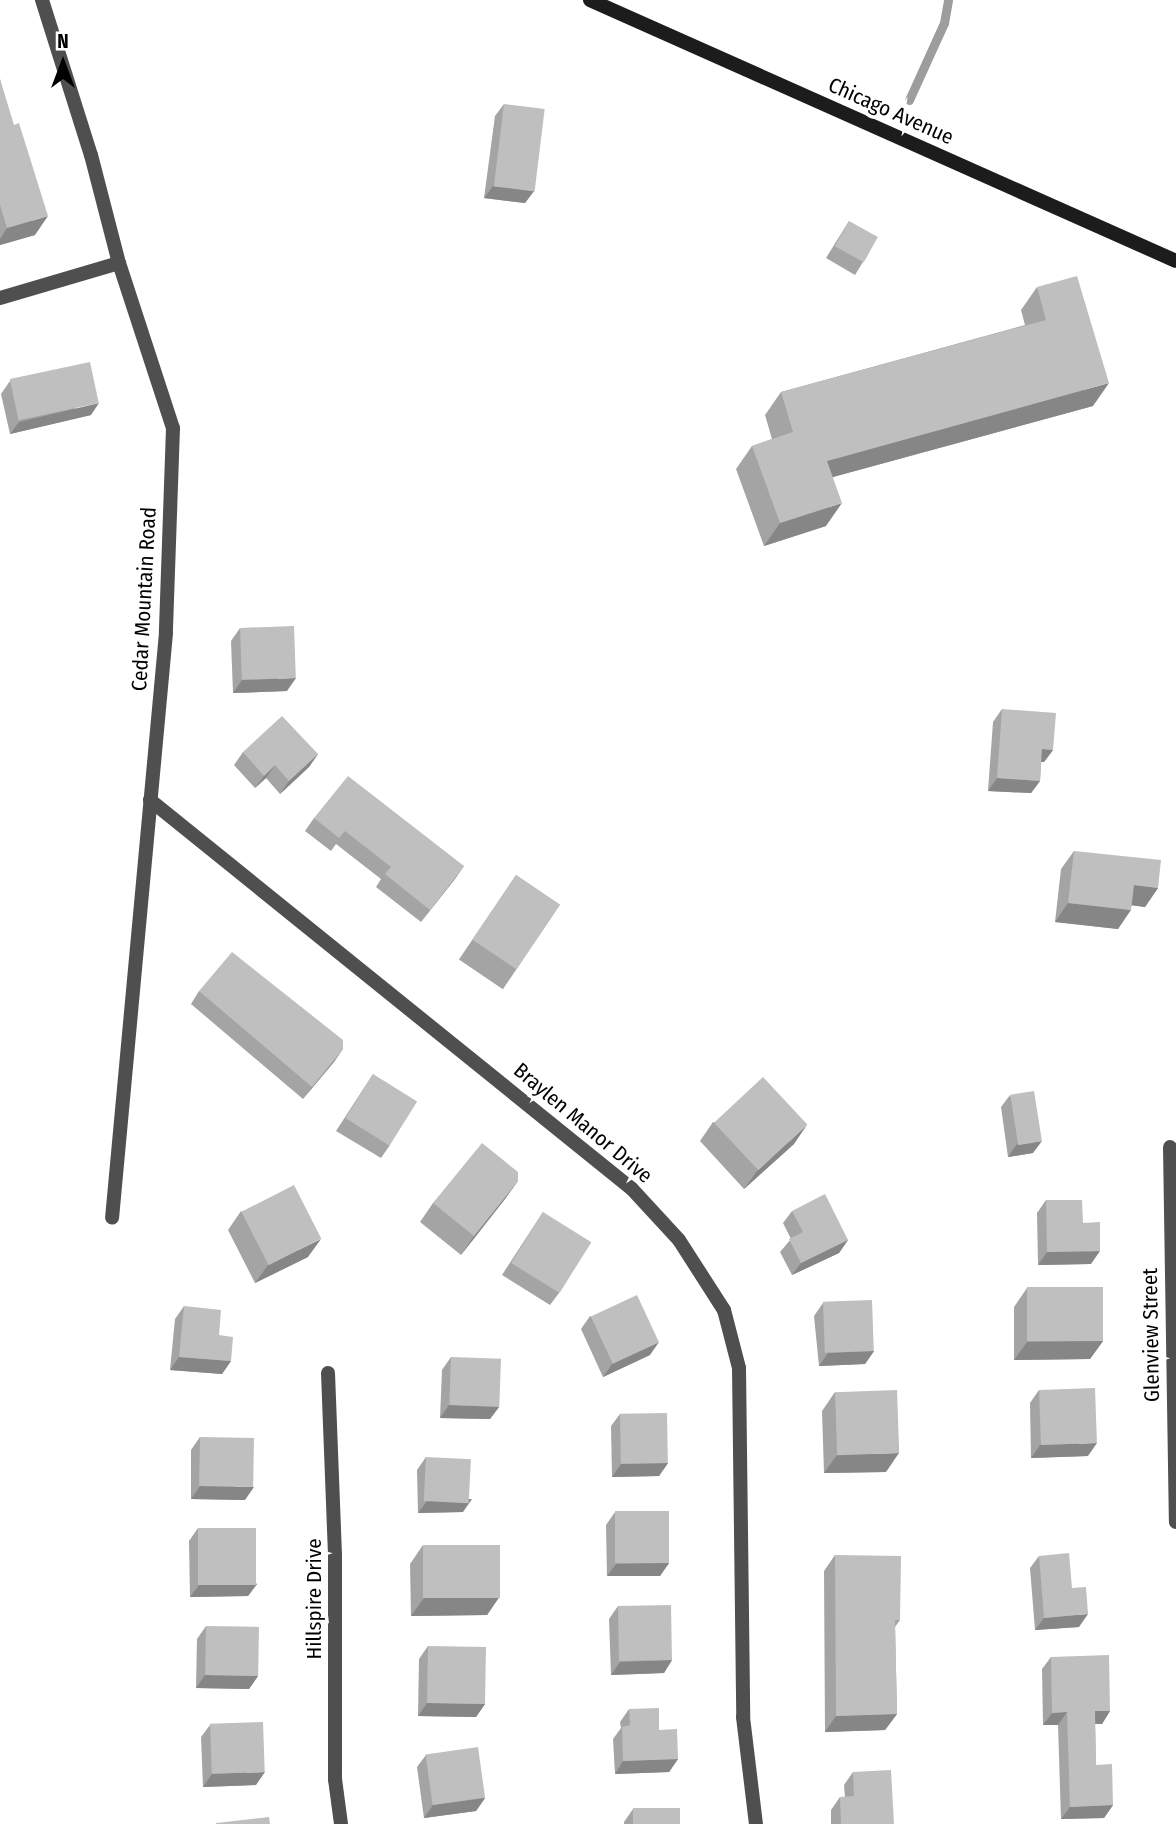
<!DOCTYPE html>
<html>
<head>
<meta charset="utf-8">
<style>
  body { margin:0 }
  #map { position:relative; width:1176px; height:1824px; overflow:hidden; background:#fff; font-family:"Fira Sans Condensed",sans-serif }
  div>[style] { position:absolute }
  .stream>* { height:9px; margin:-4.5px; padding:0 4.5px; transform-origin:4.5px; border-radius:4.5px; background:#9d9d9d }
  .street>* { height:14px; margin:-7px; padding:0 7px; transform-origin:7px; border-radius:7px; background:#4f4f4f }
  .secondary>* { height:14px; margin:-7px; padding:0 7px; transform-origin:7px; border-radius:7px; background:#1c1c1c }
  .wall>* { inset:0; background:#a4a4a4; transform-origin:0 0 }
  .shaded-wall>* { inset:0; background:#868686 }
  .building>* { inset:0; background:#bfbfbf; transform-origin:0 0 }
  span { translate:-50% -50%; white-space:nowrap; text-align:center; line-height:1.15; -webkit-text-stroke:7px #fff; paint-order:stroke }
  .street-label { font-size:21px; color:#000 }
  .north { position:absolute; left:28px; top:28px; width:70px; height:70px; -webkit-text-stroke:5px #fff; paint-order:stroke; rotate:0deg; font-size:19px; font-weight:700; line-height:28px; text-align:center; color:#000 }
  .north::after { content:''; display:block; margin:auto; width:24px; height:32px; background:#000; clip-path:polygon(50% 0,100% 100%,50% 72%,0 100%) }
</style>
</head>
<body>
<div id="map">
  <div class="stream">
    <i style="left:909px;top:100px;width:85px;rotate:-65.6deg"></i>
    <i style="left:944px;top:23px;width:23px;rotate:-80deg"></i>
  </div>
  <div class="street">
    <i style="left:42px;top:0;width:163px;rotate:72.5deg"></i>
    <i style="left:91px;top:155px;width:112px;rotate:75.5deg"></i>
    <i style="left:119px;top:263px;width:174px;rotate:71.9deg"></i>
    <i style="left:173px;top:428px;width:205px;rotate:92deg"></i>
    <i style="left:166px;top:633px;width:587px;rotate:95.27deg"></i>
    <i style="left:0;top:298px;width:124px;rotate:-16.4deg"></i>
    <i style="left:150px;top:800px;width:619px;rotate:38.91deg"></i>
    <i style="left:632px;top:1189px;width:69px;rotate:47.3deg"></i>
    <i style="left:679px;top:1240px;width:83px;rotate:57.3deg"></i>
    <i style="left:724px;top:1310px;width:60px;rotate:75.5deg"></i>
    <i style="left:739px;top:1368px;width:349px;rotate:89.3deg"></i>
    <i style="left:743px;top:1717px;width:108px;rotate:83.1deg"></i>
    <i style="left:1170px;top:1147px;width:375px;rotate:89.1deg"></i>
    <i style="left:328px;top:1373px;width:183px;rotate:87.8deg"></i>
    <i style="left:335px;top:1556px;width:223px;rotate:90deg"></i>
    <i style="left:335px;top:1779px;width:45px;rotate:82.4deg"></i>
  </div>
  <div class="secondary">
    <i style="left:590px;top:0;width:641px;rotate:24.01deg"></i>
  </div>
  <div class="wall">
    <i style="clip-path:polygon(0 79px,35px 235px,0 245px)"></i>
    <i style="clip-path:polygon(504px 104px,534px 191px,525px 203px,484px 198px,495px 116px)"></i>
    <i style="clip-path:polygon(849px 221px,863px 262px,855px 275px,826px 258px)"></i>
    <i style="clip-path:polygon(1037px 287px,1093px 406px,833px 477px,826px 526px,764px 546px,736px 469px,752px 446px,772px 439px,765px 415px,781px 392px,1025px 325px,1021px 310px)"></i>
    <i style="clip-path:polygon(10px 381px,91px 415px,10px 434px,1px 394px)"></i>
    <i style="clip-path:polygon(240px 628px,287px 691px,233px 693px,231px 641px)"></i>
    <i style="clip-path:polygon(1002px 709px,1053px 750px,1044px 762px,1041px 762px,1040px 781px,1031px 793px,988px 791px,993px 722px)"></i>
    <i style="clip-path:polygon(243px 752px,318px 754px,309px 767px,280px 794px,266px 778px,255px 788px,234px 765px)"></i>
    <i style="clip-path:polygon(314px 818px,464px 866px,421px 922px,376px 887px,381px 879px,336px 844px,331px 851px,305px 831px)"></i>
    <i style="clip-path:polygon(1074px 851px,1158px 888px,1145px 907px,1132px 905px,1118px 929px,1055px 922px,1061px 869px)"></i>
    <i style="left:516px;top:875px;width:53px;height:102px;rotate:34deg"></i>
    <i style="clip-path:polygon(199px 991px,343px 1049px,303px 1099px,191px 1004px)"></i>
    <i style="clip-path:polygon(373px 1074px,390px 1145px,381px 1158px,336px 1131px)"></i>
    <i style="clip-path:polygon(1010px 1095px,1033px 1153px,1008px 1157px,1001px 1107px)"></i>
    <i style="clip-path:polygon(713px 1122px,794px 1144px,744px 1189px,700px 1141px)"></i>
    <i style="clip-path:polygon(518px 1181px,505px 1199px,461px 1255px,420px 1222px,433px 1203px)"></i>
    <i style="clip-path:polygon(1046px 1200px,1083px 1223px,1091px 1264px,1038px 1265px,1037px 1213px)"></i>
    <i style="clip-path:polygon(241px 1211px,308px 1257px,255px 1283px,228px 1230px)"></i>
    <i style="clip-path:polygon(792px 1211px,848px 1240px,839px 1253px,792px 1275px,780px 1252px,791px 1239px,783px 1223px)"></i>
    <i style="clip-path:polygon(543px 1212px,559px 1293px,550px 1305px,502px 1275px)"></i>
    <i style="clip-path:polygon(1027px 1288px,1103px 1341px,1090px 1359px,1014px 1360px,1014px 1307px)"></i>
    <i style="clip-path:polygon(823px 1303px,874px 1351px,865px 1364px,819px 1366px,814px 1316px)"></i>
    <i style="clip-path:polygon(184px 1306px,219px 1335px,231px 1361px,222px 1374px,170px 1370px,175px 1319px)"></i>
    <i style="clip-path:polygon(590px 1316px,650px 1355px,603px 1377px,581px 1329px)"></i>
    <i style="clip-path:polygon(451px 1357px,499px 1407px,490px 1419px,440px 1418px,442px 1370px)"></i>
    <i style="clip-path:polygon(1039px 1390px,1088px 1456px,1031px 1458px,1030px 1403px)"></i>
    <i style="clip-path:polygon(835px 1392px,886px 1472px,824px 1473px,822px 1411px)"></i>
    <i style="clip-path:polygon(620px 1414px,668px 1463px,659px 1476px,612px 1477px,611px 1426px)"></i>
    <i style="clip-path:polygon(200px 1437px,245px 1500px,191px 1499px,191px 1450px)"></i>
    <i style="clip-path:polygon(426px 1457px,463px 1512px,418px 1513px,417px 1470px)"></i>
    <i style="clip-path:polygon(615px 1512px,669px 1563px,660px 1576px,607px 1576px,606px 1525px)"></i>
    <i style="clip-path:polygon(198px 1528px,257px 1584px,248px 1596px,190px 1597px,189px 1541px)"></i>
    <i style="clip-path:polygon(423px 1545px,500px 1596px,487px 1615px,411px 1616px,410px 1564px)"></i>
    <i style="clip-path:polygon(835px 1555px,900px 1620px,895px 1627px,897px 1714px,885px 1730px,825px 1732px,824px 1571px)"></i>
    <i style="clip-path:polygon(1039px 1556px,1072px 1588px,1079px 1627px,1035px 1630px,1030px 1568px)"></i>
    <i style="clip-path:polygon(618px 1606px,672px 1660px,664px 1673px,611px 1675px,609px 1619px)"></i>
    <i style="clip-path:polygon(206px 1626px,258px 1676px,249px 1689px,196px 1688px,197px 1639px)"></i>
    <i style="clip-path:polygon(428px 1646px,485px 1704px,476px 1717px,418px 1716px,419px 1659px)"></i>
    <i style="clip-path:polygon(1051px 1657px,1110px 1711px,1102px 1724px,1095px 1724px,1096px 1765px,1113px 1805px,1104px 1818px,1061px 1819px,1058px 1725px,1043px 1725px,1042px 1669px)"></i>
    <i style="clip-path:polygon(629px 1709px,659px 1730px,678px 1759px,669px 1772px,615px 1774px,613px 1739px,621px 1728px,620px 1722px)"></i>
    <i style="clip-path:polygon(210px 1725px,256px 1785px,203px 1787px,201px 1737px)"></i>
    <i style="clip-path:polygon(426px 1755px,485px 1798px,476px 1811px,424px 1818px,417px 1767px)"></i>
    <i style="clip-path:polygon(853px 1772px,894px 1824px,831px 1824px,831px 1810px,840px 1797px,845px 1797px,844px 1785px)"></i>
    <i style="clip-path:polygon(633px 1809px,680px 1824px,624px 1824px,624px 1822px)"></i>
  </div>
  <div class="shaded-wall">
    <i style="clip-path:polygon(493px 186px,534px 191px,525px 203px,484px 198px)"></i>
    <i style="clip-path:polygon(48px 216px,35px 235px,0 245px,0 239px,7px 228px)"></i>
    <i style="clip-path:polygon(1109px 383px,1093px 406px,811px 483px,827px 461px)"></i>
    <i style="clip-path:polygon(99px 403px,91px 415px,10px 434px,19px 422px)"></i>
    <i style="clip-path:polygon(842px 503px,826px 526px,764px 546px,780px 523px)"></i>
    <i style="clip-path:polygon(296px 678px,287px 691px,233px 693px,242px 680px)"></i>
    <i style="clip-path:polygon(1042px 749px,1053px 750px,1044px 762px,1033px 761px)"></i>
    <i style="clip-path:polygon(318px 754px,309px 767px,280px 794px,289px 781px)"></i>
    <i style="clip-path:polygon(275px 765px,266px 778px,255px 788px,264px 776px)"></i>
    <i style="clip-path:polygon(997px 778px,1040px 781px,1031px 793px,988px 791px)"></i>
    <i style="clip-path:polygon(464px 866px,455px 879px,421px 922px,430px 910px)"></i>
    <i style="clip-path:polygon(1134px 885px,1158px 888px,1145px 907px,1121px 904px)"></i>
    <i style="clip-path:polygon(1068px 903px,1131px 910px,1118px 929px,1055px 922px)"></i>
    <i style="clip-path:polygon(343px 1049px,334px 1062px,303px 1099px,312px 1087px)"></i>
    <i style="clip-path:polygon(807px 1125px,794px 1144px,744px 1189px,757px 1171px)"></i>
    <i style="clip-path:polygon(1042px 1141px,1033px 1153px,1008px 1157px,1017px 1144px)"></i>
    <i style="clip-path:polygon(518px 1181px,505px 1199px,461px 1255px,474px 1236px)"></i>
    <i style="clip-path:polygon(321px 1239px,308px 1257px,255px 1283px,268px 1265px)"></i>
    <i style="clip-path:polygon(848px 1240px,839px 1253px,792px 1275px,801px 1263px)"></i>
    <i style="clip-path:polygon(1100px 1251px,1091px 1264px,1038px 1265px,1047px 1252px)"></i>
    <i style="clip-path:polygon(1103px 1341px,1090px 1359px,1014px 1360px,1027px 1342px)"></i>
    <i style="clip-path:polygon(659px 1342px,650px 1355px,603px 1377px,612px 1364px)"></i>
    <i style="clip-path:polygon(874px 1351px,865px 1364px,819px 1366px,828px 1353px)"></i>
    <i style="clip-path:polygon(179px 1357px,231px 1361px,222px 1374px,170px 1370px)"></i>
    <i style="clip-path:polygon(449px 1405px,499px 1407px,490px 1419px,440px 1418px)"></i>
    <i style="clip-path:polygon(1097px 1443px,1088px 1456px,1031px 1458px,1040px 1445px)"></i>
    <i style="clip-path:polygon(899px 1453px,886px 1472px,824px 1473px,837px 1455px)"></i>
    <i style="clip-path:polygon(668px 1463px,659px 1476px,612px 1477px,621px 1464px)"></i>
    <i style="clip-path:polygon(200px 1486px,254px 1487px,245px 1500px,191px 1499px)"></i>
    <i style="clip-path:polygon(472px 1499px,463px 1512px,418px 1513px,427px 1501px)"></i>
    <i style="clip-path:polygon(669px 1563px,660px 1576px,607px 1576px,616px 1564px)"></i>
    <i style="clip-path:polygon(257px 1584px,248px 1596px,190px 1597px,199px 1585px)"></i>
    <i style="clip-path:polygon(500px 1596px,487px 1615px,411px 1616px,424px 1598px)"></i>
    <i style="clip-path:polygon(1088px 1614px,1079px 1627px,1035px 1630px,1044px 1618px)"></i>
    <i style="clip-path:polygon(672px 1660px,664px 1673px,611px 1675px,620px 1662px)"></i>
    <i style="clip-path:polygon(205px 1675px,258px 1676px,249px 1689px,196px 1688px)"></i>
    <i style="clip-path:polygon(427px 1703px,485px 1704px,476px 1717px,418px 1716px)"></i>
    <i style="clip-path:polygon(1095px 1711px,1110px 1711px,1102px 1724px,1086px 1724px)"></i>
    <i style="clip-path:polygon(1067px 1712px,1058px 1725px,1043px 1725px,1052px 1713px)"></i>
    <i style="clip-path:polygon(897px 1714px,885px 1730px,825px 1732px,836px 1716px)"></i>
    <i style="clip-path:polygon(678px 1759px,669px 1772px,615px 1774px,623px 1761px)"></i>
    <i style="clip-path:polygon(265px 1772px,256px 1785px,203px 1787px,212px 1774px)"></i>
    <i style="clip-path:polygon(485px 1798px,476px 1811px,424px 1818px,433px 1805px)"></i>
    <i style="clip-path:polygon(1113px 1805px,1104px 1818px,1061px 1819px,1070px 1807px)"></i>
  </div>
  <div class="building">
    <i style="clip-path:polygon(0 79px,14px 125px,19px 123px,48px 216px,7px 228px,0 205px)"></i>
    <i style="left:504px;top:104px;width:41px;height:83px;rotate:7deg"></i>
    <i style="left:849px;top:221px;width:33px;height:29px;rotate:29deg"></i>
    <i style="clip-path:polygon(1077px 276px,1109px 383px,827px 461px,842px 503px,780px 523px,752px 446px,793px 432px,781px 392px,1046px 320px,1037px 287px)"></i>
    <i style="left:90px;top:362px;width:42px;height:82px;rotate:78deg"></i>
    <i style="left:294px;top:626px;width:52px;height:54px;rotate:88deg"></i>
    <i style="clip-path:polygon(1002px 709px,1056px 713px,1053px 750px,1042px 749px,1040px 781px,997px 778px)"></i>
    <i style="clip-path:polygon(282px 716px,318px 754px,289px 781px,275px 765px,264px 776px,243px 752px)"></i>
    <i style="clip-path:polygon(348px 776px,464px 866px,430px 910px,385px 874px,391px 867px,345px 831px,339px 838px,314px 818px)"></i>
    <i style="clip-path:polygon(1074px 851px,1161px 860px,1158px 888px,1134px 885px,1131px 910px,1068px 903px)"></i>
    <i style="left:516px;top:875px;width:53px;height:78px;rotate:34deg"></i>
    <i style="clip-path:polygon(232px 952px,343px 1040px,343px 1049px,312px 1087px,199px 991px)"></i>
    <i style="left:373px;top:1074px;width:52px;height:52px;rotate:32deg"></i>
    <i style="left:763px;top:1077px;width:65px;height:67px;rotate:47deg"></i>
    <i style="left:1034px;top:1091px;width:51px;height:24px;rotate:81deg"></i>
    <i style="clip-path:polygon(482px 1143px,518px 1172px,518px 1181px,474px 1236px,433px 1203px)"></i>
    <i style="left:294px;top:1185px;width:60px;height:59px;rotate:63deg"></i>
    <i style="clip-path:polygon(825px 1194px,848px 1240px,801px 1263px,789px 1239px,803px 1232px,792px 1211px)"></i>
    <i style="clip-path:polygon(1046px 1200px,1082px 1200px,1083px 1223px,1100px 1222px,1100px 1251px,1047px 1252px)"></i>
    <i style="left:543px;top:1212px;width:57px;height:60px;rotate:32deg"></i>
    <i style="left:1103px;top:1287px;width:54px;height:76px;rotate:90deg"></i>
    <i style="left:637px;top:1295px;width:52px;height:51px;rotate:65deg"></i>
    <i style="left:872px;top:1300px;width:51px;height:49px;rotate:88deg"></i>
    <i style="clip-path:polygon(184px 1306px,221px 1310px,219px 1335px,233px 1337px,231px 1361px,179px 1357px)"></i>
    <i style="left:451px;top:1357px;width:50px;height:48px;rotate:2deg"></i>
    <i style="left:1095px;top:1388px;width:55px;height:56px;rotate:88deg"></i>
    <i style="left:897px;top:1390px;width:63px;height:62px;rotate:88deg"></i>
    <i style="left:667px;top:1413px;width:50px;height:47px;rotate:89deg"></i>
    <i style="left:200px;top:1437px;width:54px;height:49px;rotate:1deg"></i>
    <i style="left:426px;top:1457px;width:45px;height:44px;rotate:3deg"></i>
    <i style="left:669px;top:1511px;width:52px;height:54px;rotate:90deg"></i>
    <i style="left:198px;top:1528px;width:58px;height:57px"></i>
    <i style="left:423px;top:1545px;width:77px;height:53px"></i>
    <i style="clip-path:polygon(1069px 1553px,1072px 1588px,1086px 1587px,1088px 1614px,1044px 1618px,1039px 1556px)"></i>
    <i style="clip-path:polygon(835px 1555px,901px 1556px,900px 1620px,895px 1620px,897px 1714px,836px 1716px)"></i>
    <i style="left:671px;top:1605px;width:55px;height:53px;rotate:89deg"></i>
    <i style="left:206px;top:1626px;width:53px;height:49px;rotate:1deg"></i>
    <i style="left:428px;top:1646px;width:58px;height:57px;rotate:1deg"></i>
    <i style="clip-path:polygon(1109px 1655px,1110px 1711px,1095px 1711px,1096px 1765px,1112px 1764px,1113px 1805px,1070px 1807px,1067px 1712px,1052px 1713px,1051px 1657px)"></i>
    <i style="clip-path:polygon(659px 1708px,659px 1730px,677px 1729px,678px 1759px,623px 1761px,622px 1727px,630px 1725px,629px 1709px)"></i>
    <i style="left:263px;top:1722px;width:50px;height:53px;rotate:88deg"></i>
    <i style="left:478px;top:1747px;width:51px;height:53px;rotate:82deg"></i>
    <i style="clip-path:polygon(891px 1770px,894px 1824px,841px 1824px,840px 1797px,854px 1796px,853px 1772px)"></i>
    <i style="left:680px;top:1808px;width:16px;height:47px;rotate:90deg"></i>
    <i style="clip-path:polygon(269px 1817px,270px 1824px,216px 1824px,216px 1823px)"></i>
  </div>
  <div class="street-label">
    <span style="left:891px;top:111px;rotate:24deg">Chicago Avenue</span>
    <span style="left:144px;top:599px;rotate:-87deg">Cedar Mountain Road</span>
    <span style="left:583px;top:1123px;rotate:40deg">Braylen Manor Drive</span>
    <span style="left:1151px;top:1335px;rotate:-91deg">Glenview Street</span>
    <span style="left:314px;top:1599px;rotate:-90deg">Hillspire Drive</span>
  </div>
  <div class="north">N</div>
</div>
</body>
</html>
